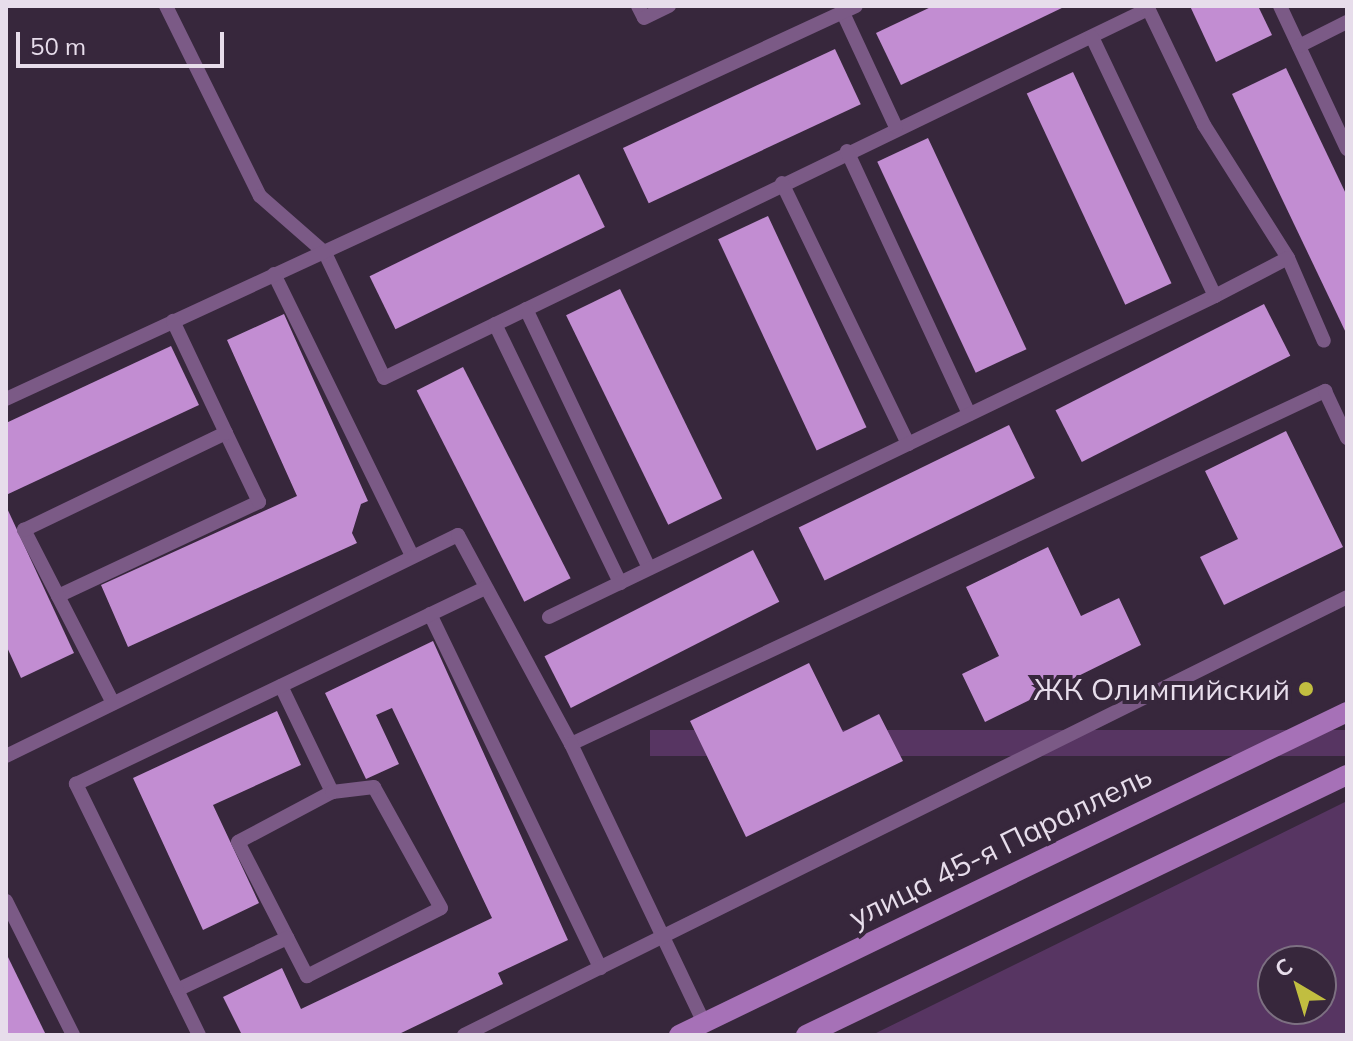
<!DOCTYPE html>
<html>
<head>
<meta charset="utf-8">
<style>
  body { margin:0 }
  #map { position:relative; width:1353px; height:1041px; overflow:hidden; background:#37273c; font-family:Mulish,sans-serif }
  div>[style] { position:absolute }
  .green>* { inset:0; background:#573562; transform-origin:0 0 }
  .building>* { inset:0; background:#c28dd2; transform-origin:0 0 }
  .lane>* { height:14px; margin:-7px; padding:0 7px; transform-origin:7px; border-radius:7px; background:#7b5a86 }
  .secondary>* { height:20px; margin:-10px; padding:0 10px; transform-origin:10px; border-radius:10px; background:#a671b7 }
  .dots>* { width:22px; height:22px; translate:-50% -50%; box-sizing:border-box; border:4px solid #37273c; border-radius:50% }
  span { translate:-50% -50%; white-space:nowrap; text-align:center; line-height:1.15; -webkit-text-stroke:8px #37273c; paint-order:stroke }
  .poi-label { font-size:30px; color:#e7ddeb }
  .right { translate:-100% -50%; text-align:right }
  .street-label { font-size:30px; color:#e7ddeb }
  .frame { position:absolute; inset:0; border:8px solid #e7ddeb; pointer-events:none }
  .north { position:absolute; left:1257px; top:945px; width:80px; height:80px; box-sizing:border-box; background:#37273c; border:2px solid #7d7082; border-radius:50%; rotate:322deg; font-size:22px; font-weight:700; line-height:32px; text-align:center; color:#e7ddeb }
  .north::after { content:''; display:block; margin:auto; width:28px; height:36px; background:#c1be40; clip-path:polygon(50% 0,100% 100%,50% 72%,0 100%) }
  .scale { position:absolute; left:16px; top:32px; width:208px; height:36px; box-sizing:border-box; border:4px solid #e7ddeb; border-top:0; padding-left:10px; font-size:24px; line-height:28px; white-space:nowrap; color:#e7ddeb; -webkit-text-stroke:6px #37273c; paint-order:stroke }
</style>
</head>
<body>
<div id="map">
  <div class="green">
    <i style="left:1347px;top:730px;width:26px;height:697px;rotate:90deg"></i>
    <i style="clip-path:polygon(evenodd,1347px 801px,1347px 1035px,872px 1035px,1347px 801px,1273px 961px,1321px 961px,1321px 1009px,1273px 1009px,1273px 961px)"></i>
  </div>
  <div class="building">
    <i style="clip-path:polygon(933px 6px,1066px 6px,901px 85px,876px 33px)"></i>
    <i style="clip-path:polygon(1190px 6px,1258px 6px,1272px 35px,1216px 62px)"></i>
    <i style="left:835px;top:49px;width:61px;height:234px;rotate:65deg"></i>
    <i style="clip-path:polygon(1286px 68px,1347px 196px,1347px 335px,1232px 94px)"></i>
    <i style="left:1073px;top:72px;width:233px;height:51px;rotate:65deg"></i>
    <i style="left:928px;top:138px;width:233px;height:56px;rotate:65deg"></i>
    <i style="left:579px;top:174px;width:59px;height:233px;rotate:64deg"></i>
    <i style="left:768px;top:216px;width:233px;height:55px;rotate:65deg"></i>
    <i style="left:620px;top:289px;width:233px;height:60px;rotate:64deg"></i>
    <i style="left:1264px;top:304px;width:58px;height:234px;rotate:63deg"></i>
    <i style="clip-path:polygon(284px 314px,368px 501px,361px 504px,352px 533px,357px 543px,128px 647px,101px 585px,297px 496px,227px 340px)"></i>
    <i style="clip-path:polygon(171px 346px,199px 405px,6px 495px,6px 423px)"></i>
    <i style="left:463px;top:367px;width:237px;height:52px;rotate:63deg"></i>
    <i style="left:1009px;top:425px;width:59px;height:234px;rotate:64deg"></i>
    <i style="clip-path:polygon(1286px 431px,1343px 547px,1224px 605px,1200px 557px,1238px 539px,1205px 471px)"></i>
    <i style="clip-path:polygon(6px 506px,74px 653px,21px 678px,6px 645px)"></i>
    <i style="clip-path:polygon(1048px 547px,1081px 616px,1119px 598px,1141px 645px,985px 722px,962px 674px,999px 656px,966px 587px)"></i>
    <i style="left:753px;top:550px;width:58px;height:234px;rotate:63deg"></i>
    <i style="clip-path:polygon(433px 641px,568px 940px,498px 973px,503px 984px,397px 1035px,242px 1035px,223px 997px,282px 968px,301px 1009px,492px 918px,392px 708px,376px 715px,399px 764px,366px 779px,325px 693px)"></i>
    <i style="clip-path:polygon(809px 663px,843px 732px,879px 714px,903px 761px,746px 837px,690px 721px)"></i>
    <i style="clip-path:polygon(277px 711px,301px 765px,213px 805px,259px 903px,203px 930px,133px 778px)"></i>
    <i style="clip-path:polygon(6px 953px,46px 1035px,6px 1035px)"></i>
  </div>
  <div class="lane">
    <i style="left:166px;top:6px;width:212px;rotate:63.7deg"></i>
    <i style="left:260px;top:196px;width:86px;rotate:41.2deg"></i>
    <i style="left:325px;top:253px;width:138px;rotate:64.7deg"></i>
    <i style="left:384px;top:378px;width:848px;rotate:-25.78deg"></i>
    <i style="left:638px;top:6px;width:13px;rotate:63deg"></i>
    <i style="left:644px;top:18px;width:28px;rotate:-26deg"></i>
    <i style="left:1147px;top:6px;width:132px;rotate:64.4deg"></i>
    <i style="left:1204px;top:125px;width:157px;rotate:57.7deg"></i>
    <i style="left:1288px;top:258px;width:90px;rotate:66.6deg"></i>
    <i style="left:1280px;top:6px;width:158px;rotate:64.9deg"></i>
    <i style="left:843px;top:13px;width:126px;rotate:65.1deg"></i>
    <i style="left:1299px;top:46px;width:54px;rotate:-26.6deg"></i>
    <i style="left:847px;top:151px;width:290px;rotate:65.1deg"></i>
    <i style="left:782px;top:183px;width:290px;rotate:64.2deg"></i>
    <i style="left:274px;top:274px;width:312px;rotate:63.9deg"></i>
    <i style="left:1215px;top:296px;width:82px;rotate:-27.5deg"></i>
    <i style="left:526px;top:309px;width:287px;rotate:64.6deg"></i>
    <i style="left:495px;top:324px;width:288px;rotate:64.2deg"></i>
    <i style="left:6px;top:399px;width:936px;rotate:-24.81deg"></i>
    <i style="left:58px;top:596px;width:222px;rotate:-25.1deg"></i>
    <i style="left:259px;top:502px;width:76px;rotate:-115.6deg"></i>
    <i style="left:430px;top:614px;width:393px;rotate:64.3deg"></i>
    <i style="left:549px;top:617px;width:739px;rotate:-25.73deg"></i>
    <i style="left:1215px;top:296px;width:287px;rotate:-115.4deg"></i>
    <i style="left:281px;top:686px;width:118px;rotate:64.3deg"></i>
    <i style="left:332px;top:792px;width:106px;rotate:152deg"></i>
    <i style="left:238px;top:842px;width:151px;rotate:62.8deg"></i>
    <i style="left:307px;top:976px;width:150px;rotate:-26.9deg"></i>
    <i style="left:441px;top:908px;width:138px;rotate:-119deg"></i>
    <i style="left:374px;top:787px;width:42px;rotate:173.2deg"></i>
    <i style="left:113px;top:703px;width:195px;rotate:-117.2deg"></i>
    <i style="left:24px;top:530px;width:224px;rotate:-25.7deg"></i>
    <i style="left:226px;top:433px;width:124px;rotate:-115.3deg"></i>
    <i style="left:571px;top:744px;width:833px;rotate:-25.09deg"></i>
    <i style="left:1325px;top:391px;width:52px;rotate:64.9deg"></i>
    <i style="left:6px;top:756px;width:503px;rotate:-26.06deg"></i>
    <i style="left:458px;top:535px;width:238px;rotate:61.6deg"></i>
    <i style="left:571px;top:744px;width:309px;rotate:64.5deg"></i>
    <i style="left:6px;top:901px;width:150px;rotate:63.4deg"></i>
    <i style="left:177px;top:990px;width:122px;rotate:-25.3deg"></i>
    <i style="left:199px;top:1035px;width:280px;rotate:-116.1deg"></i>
    <i style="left:76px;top:784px;width:454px;rotate:-25.6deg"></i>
    <i style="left:464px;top:1035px;width:986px;rotate:-26.38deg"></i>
  </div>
  <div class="secondary">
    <i style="left:679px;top:1035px;width:742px;rotate:-25.81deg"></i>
    <i style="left:806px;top:1035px;width:600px;rotate:-25.67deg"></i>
  </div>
  <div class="dots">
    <i style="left:1306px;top:689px;background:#c1be40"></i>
  </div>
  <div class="poi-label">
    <span class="right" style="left:1290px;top:689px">ЖК Олимпийский</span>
  </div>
  <div class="street-label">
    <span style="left:1000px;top:846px;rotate:-26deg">улица 45-я Параллель</span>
  </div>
  <div class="frame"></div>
  <div class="north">С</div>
  <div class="scale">50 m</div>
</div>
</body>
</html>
